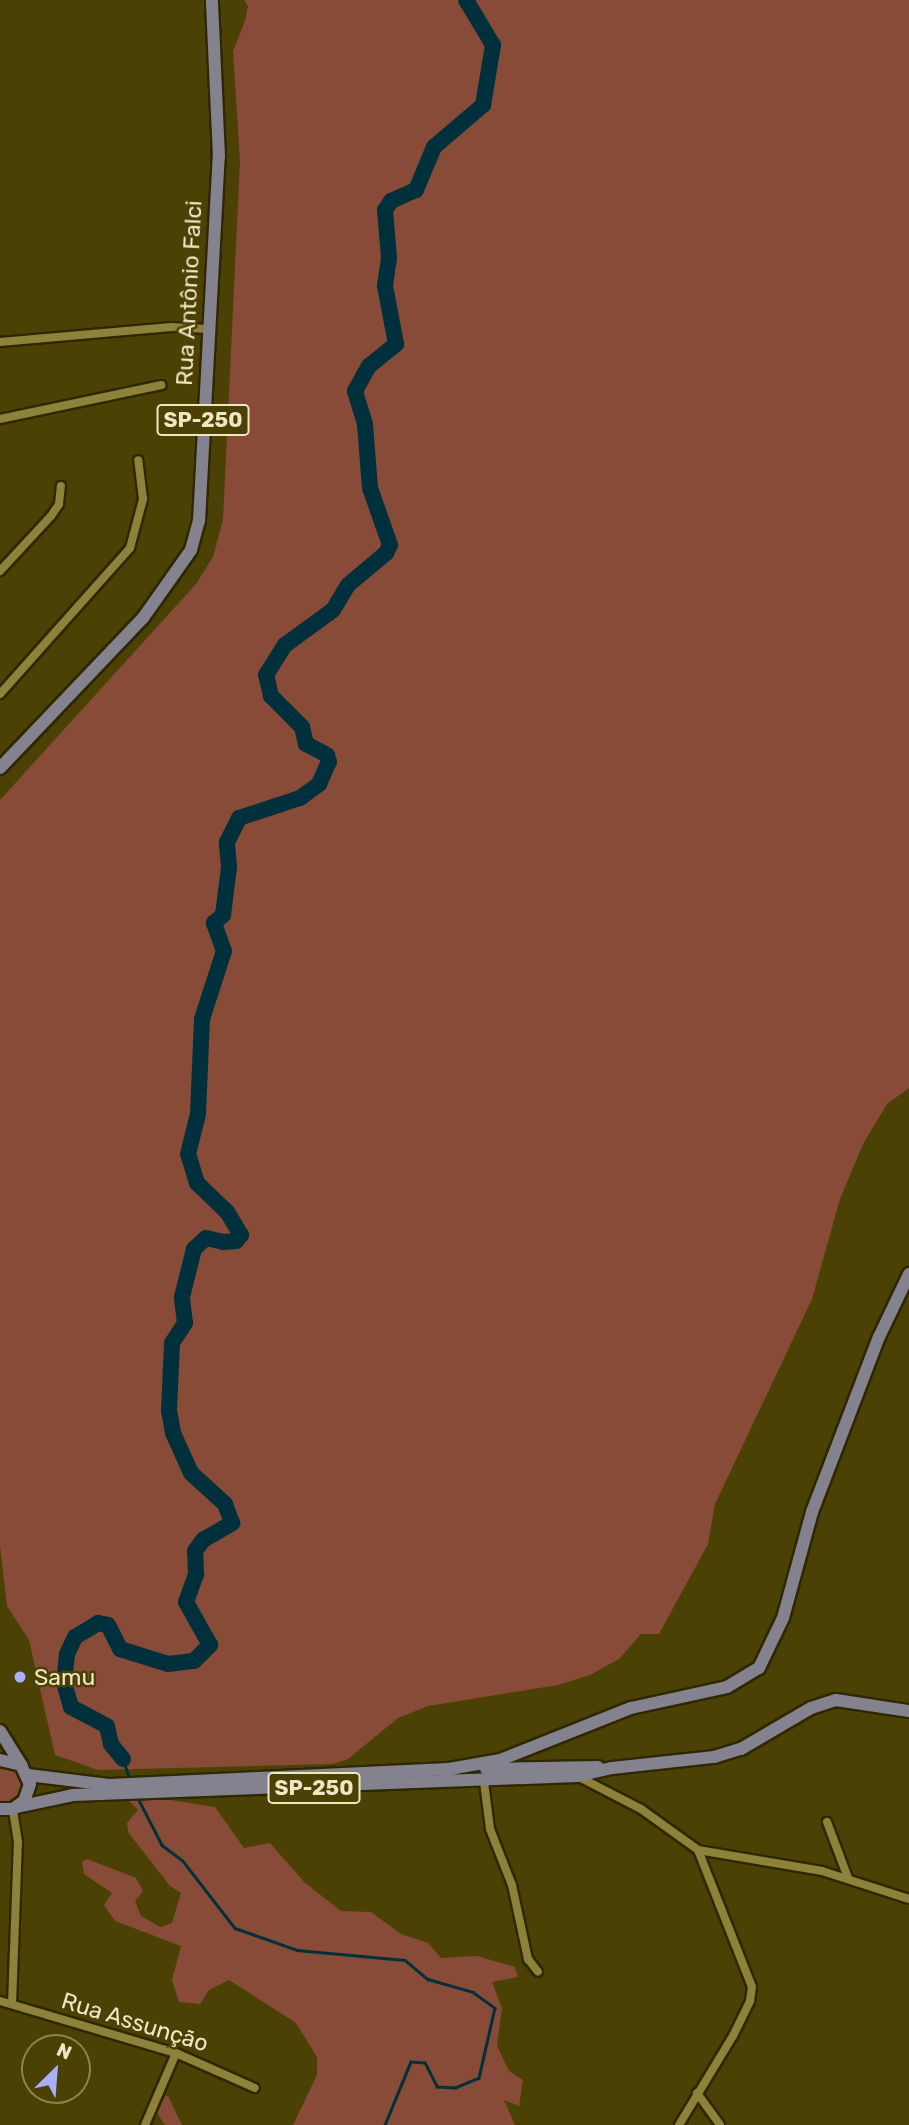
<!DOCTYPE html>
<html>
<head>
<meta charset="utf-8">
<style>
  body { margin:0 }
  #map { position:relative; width:909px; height:2125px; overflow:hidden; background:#4b4105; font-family:Rubik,sans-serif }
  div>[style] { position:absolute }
  .green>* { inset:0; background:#884b37 }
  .stream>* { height:2.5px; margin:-1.25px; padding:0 1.25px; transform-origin:1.25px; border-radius:1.25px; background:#00303b }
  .river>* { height:16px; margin:-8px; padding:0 8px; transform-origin:8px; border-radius:8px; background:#00303b }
  .roads { filter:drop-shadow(2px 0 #2e2801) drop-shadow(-2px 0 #2e2801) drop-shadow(0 2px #2e2801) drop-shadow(0 -2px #2e2801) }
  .street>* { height:8px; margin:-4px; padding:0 4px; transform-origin:4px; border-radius:4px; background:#8e813a }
  .primary>* { height:12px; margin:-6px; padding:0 6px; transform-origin:6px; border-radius:6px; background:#84828f }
  .dots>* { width:19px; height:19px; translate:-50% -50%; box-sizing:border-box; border:4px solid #4b4105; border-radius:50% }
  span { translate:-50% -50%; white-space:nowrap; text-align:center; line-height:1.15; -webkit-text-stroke:5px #4b4105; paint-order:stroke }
  .shield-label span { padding:2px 5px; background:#4b4105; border:2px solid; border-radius:5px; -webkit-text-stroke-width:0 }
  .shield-label { font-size:21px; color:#ede7c4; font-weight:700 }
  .street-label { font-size:23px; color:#ede7c4 }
  .poi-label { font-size:23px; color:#ede7c4 }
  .left { translate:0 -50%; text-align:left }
  .north { position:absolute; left:21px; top:2034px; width:70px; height:70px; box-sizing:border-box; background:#4b4105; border:2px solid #8c8351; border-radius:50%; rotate:25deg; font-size:19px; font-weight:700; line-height:28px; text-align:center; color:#ede7c4 }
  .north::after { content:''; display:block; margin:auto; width:24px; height:32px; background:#a8b0fc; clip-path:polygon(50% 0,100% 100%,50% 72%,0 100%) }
</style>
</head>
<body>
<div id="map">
  <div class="green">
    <i style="clip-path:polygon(244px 0,909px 0,909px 1088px,887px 1104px,863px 1144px,840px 1199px,812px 1299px,715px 1504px,708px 1544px,659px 1634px,641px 1634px,619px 1659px,590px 1675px,558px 1685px,428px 1706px,398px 1718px,348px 1759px,333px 1764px,98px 1770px,55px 1755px,29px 1640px,7px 1606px,0 1546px,0 800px,196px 584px,213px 557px,223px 519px,240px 161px,233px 51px,245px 21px,248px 6px)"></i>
    <i style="clip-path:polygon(0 1765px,21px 1771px,26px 1782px,23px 1794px,9px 1805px,0 1804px)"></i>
    <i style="clip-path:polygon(145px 1796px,215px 1807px,244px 1848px,270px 1843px,304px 1882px,341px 1911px,371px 1912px,401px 1934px,428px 1943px,441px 1958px,477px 1956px,515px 1967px,518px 1977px,492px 1982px,502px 2008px,497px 2046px,509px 2071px,523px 2080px,519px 2106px,504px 2100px,515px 2125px,293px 2125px,317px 2075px,317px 2057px,296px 2023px,229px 1980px,209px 1990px,200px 2004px,179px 2002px,172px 1980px,181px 1946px,115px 1921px,104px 1905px,112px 1893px,84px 1874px,82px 1862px,87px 1859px,136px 1878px,143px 1891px,135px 1901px,141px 1916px,160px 1927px,172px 1923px,181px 1893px,170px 1886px,128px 1832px,127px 1823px,138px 1810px,127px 1799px)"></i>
    <i style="clip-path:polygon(165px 2096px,168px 2096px,182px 2125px,165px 2125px,157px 2113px)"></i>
  </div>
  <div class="stream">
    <i style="left:123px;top:1759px;width:21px;rotate:71deg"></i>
    <i style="left:138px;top:1798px;width:53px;rotate:62.9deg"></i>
    <i style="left:162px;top:1845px;width:26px;rotate:37deg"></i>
    <i style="left:183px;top:1861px;width:85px;rotate:52.2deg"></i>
    <i style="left:235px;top:1928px;width:66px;rotate:19.5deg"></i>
    <i style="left:297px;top:1950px;width:108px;rotate:5.3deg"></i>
    <i style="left:405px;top:1960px;width:30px;rotate:40deg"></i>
    <i style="left:428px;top:1979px;width:47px;rotate:16.1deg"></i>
    <i style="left:473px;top:1992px;width:27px;rotate:36deg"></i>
    <i style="left:495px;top:2008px;width:72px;rotate:102.9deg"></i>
    <i style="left:479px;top:2078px;width:25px;rotate:157deg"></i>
    <i style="left:456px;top:2088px;width:19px;rotate:-177deg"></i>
    <i style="left:437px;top:2087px;width:27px;rotate:-117deg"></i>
    <i style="left:425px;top:2063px;width:14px;rotate:-176deg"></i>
    <i style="left:411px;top:2062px;width:68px;rotate:112.4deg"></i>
  </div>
  <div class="river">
    <i style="left:123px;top:1759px;width:19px;rotate:-129deg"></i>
    <i style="left:111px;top:1744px;width:18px;rotate:-103deg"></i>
    <i style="left:107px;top:1726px;width:41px;rotate:-152.2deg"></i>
    <i style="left:71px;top:1707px;width:25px;rotate:-106deg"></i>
    <i style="left:64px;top:1683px;width:29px;rotate:-84deg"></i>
    <i style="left:67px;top:1654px;width:19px;rotate:-65deg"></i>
    <i style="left:75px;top:1637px;width:27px;rotate:-31deg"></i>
    <i style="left:98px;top:1623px;width:10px;rotate:11deg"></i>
    <i style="left:108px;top:1625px;width:27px;rotate:63deg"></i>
    <i style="left:120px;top:1649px;width:50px;rotate:17.4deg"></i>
    <i style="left:168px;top:1664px;width:26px;rotate:-7deg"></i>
    <i style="left:194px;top:1661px;width:23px;rotate:-45deg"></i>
    <i style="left:210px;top:1645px;width:49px;rotate:-119.2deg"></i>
    <i style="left:186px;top:1602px;width:30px;rotate:-70deg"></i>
    <i style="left:196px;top:1574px;width:23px;rotate:-92deg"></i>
    <i style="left:195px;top:1551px;width:14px;rotate:-54deg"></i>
    <i style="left:203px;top:1540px;width:34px;rotate:-30deg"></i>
    <i style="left:232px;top:1523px;width:20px;rotate:-110deg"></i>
    <i style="left:225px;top:1504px;width:46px;rotate:-137.6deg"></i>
    <i style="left:191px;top:1473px;width:44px;rotate:-114.2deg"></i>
    <i style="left:173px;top:1433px;width:23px;rotate:-100deg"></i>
    <i style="left:169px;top:1410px;width:67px;rotate:-87.4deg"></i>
    <i style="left:172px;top:1343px;width:24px;rotate:-57deg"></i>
    <i style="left:185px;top:1323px;width:26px;rotate:-97deg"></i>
    <i style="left:182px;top:1297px;width:49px;rotate:-76deg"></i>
    <i style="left:194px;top:1249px;width:16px;rotate:-43deg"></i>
    <i style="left:206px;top:1238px;width:18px;rotate:13deg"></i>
    <i style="left:224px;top:1242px;width:12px;rotate:-5deg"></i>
    <i style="left:236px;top:1241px;width:8px;rotate:-50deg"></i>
    <i style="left:241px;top:1235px;width:27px;rotate:-121deg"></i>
    <i style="left:227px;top:1212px;width:42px;rotate:-136deg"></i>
    <i style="left:197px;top:1183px;width:30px;rotate:-107deg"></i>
    <i style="left:188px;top:1154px;width:41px;rotate:-76deg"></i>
    <i style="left:198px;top:1114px;width:95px;rotate:-87.6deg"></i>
    <i style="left:202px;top:1019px;width:71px;rotate:-72.1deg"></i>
    <i style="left:224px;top:951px;width:30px;rotate:-110deg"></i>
    <i style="left:214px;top:923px;width:12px;rotate:-42deg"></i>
    <i style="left:223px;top:915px;width:48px;rotate:-82.9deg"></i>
    <i style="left:229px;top:867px;width:25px;rotate:-95deg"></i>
    <i style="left:227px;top:842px;width:27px;rotate:-63deg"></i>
    <i style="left:239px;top:818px;width:64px;rotate:-18.2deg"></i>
    <i style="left:300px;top:798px;width:24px;rotate:-36deg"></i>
    <i style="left:319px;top:784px;width:24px;rotate:-66deg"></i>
    <i style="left:329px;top:762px;width:7px;rotate:-106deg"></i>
    <i style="left:327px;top:755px;width:24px;rotate:-152deg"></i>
    <i style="left:306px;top:744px;width:17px;rotate:-103deg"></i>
    <i style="left:302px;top:727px;width:44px;rotate:-135deg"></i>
    <i style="left:271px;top:696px;width:22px;rotate:-103deg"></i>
    <i style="left:266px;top:675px;width:36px;rotate:-58deg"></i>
    <i style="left:285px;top:645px;width:59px;rotate:-36.1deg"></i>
    <i style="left:333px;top:610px;width:29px;rotate:-59deg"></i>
    <i style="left:348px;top:585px;width:50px;rotate:-40.1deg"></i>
    <i style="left:386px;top:553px;width:9px;rotate:-63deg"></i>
    <i style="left:390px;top:545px;width:60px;rotate:-109.3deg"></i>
    <i style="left:370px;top:488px;width:64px;rotate:-94.5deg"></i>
    <i style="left:365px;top:424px;width:34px;rotate:-107deg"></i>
    <i style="left:355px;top:391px;width:29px;rotate:-61deg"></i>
    <i style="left:369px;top:366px;width:35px;rotate:-39deg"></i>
    <i style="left:396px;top:344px;width:59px;rotate:-100.7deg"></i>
    <i style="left:385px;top:286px;width:28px;rotate:-82deg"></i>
    <i style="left:389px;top:258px;width:48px;rotate:-94.8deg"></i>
    <i style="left:385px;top:210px;width:11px;rotate:-56deg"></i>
    <i style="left:391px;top:201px;width:27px;rotate:-24deg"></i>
    <i style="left:416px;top:190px;width:47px;rotate:-67.3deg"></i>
    <i style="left:434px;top:147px;width:65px;rotate:-40.6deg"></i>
    <i style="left:483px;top:105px;width:61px;rotate:-80.5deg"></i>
    <i style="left:493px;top:45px;width:52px;rotate:-121deg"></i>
  </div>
  <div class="roads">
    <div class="street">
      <i style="left:0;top:342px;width:172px;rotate:-5deg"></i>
      <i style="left:171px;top:327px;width:37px;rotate:3deg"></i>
      <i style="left:0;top:419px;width:165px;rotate:-11.9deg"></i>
      <i style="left:0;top:571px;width:75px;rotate:-47.2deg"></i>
      <i style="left:51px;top:516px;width:14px;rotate:-56deg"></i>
      <i style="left:59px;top:504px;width:18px;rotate:-84deg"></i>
      <i style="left:0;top:694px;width:195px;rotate:-48.3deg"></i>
      <i style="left:130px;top:548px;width:51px;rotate:-75.1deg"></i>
      <i style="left:143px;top:499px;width:39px;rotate:-97deg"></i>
      <i style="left:579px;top:1777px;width:70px;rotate:27.3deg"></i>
      <i style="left:641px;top:1809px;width:70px;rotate:35.7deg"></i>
      <i style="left:698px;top:1850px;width:126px;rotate:9.6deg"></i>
      <i style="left:822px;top:1871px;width:91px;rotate:17.8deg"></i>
      <i style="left:484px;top:1782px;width:47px;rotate:82.7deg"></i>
      <i style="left:490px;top:1829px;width:60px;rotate:68.6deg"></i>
      <i style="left:512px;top:1885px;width:76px;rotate:77.8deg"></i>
      <i style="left:528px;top:1959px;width:16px;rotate:52deg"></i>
      <i style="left:827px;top:1822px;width:60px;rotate:69.4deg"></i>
      <i style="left:0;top:2001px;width:184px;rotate:16.5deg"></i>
      <i style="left:176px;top:2053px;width:86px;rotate:23.9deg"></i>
      <i style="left:12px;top:2004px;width:162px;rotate:-87.9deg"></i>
      <i style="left:18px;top:1842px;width:33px;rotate:-99deg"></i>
      <i style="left:697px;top:2093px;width:39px;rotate:54deg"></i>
      <i style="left:145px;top:2125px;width:78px;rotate:-66.7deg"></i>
      <i style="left:679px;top:2125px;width:104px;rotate:-58.8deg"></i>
      <i style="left:733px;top:2036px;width:39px;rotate:-64deg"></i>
      <i style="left:750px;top:2001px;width:14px;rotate:-82deg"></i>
      <i style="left:752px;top:1987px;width:147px;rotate:-111.5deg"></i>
    </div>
    <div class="primary">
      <i style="left:0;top:768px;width:207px;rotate:-46.4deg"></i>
      <i style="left:143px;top:618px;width:83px;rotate:-54.8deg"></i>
      <i style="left:191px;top:550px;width:30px;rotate:-75deg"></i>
      <i style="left:199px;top:521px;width:365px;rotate:-86.9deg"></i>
      <i style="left:219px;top:157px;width:157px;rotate:-92.6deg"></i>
      <i style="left:0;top:1731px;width:40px;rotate:58deg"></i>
      <i style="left:0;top:1760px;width:22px;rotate:13deg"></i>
      <i style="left:21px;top:1765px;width:21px;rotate:65deg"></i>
      <i style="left:30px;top:1784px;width:18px;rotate:109deg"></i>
      <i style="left:24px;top:1801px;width:14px;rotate:144deg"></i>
      <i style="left:13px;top:1809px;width:13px;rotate:180deg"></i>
      <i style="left:449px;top:1769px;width:52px;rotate:-10deg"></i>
      <i style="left:500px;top:1760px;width:141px;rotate:-21.7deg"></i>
      <i style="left:631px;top:1708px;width:98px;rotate:-12.3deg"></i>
      <i style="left:727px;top:1687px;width:37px;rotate:-31deg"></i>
      <i style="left:759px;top:1668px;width:55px;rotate:-64.4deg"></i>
      <i style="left:783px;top:1618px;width:110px;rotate:-74.7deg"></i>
      <i style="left:812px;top:1512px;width:187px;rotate:-69.1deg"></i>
      <i style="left:879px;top:1337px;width:70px;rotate:-64.5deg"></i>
      <i style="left:486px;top:1769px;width:112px;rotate:-1deg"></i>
      <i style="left:28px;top:1775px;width:83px;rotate:7deg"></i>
      <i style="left:110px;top:1785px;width:344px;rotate:-2.7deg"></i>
      <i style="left:17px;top:1807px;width:57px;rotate:-12.1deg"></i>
      <i style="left:73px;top:1795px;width:504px;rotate:-2.16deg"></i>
      <i style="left:577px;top:1776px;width:36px;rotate:-13deg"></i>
      <i style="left:612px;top:1768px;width:103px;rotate:-6.2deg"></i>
      <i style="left:714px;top:1757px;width:28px;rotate:-17deg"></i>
      <i style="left:741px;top:1749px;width:81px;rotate:-30.4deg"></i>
      <i style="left:811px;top:1708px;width:26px;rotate:-18deg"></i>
      <i style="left:836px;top:1700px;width:74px;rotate:8.6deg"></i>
    </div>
  </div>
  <div class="dots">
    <i style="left:20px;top:1677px;background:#a8b0fc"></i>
  </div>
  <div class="shield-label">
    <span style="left:203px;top:420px">SP-250</span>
    <span style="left:314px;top:1788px">SP-250</span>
  </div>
  <div class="street-label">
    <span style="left:189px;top:293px;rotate:-87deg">Rua Antônio Falci</span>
    <span style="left:135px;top:2022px;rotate:17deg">Rua Assunção</span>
  </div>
  <div class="poi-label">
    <span class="left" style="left:34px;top:1677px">Samu</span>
  </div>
  <div class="north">N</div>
</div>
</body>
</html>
